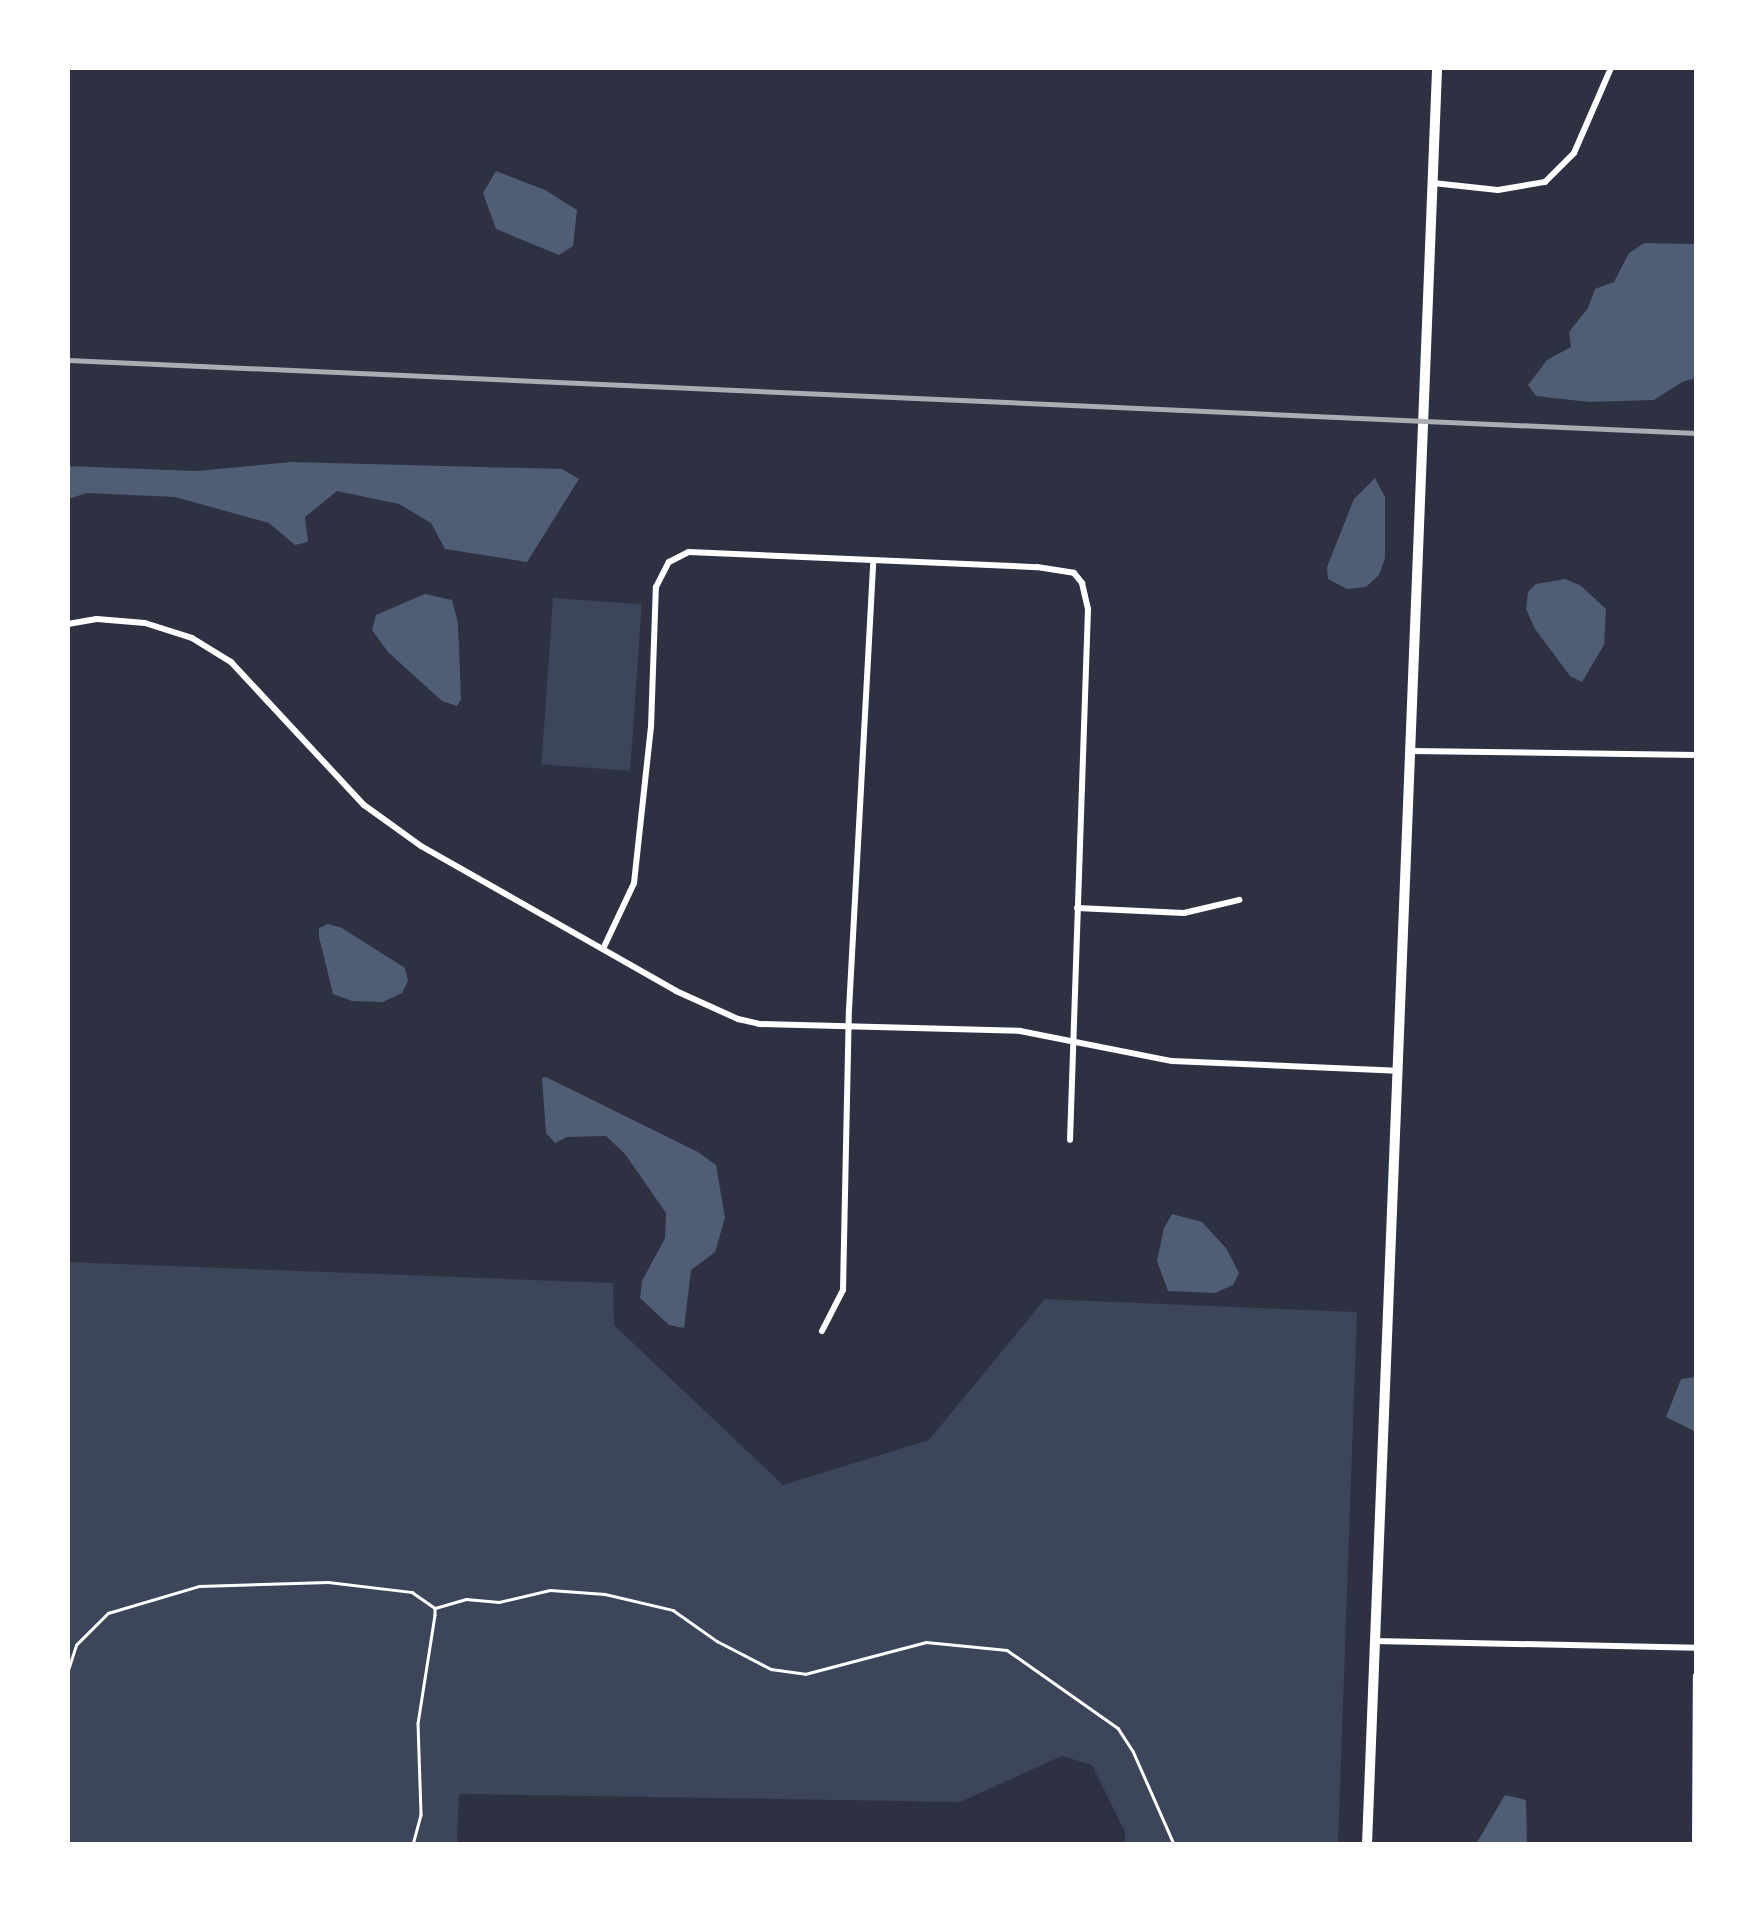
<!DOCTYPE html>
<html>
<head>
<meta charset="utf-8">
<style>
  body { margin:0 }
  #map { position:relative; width:1764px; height:1912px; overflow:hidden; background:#2d3142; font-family:"PT Sans",sans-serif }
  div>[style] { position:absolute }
  .green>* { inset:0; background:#3c4559; transform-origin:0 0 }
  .water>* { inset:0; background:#4f5d75 }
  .path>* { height:2.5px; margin:-1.25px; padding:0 1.25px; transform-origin:1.25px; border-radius:1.25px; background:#fff }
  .minor>* { height:6px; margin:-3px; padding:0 3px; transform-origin:3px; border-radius:3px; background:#fff }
  .secondary>* { height:10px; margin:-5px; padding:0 5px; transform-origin:5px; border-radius:5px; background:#fff }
  .rail>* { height:5px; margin:-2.5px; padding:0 2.5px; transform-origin:2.5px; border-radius:2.5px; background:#abadb3 }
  span { translate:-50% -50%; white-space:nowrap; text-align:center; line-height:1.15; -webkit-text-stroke:10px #fff; paint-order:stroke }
  .frame { position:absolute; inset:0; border:70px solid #fff; pointer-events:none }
</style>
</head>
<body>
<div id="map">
  <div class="green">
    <i style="left:553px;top:598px;width:89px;height:167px;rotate:4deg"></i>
    <i style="clip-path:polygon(68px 1262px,613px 1283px,614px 1325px,783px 1485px,929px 1440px,1045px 1299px,1357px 1312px,1338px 1844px,1125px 1844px,1125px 1832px,1092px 1765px,1062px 1756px,960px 1802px,459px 1794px,457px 1844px,68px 1844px)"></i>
  </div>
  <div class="water">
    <i style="clip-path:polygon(496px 171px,545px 190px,577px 210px,573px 246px,559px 255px,496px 229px,483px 193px)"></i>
    <i style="clip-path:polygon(1644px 243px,1696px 244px,1696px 378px,1682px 382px,1654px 400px,1589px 402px,1536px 396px,1528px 385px,1547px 360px,1571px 347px,1569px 332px,1588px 308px,1595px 289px,1614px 282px,1629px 253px)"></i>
    <i style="clip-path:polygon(292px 462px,562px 469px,579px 479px,527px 562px,445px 549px,431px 523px,399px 504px,337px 491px,305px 517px,308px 542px,295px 545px,269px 523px,175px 497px,87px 493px,68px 499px,68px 466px,196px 471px)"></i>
    <i style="clip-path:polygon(1375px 478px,1385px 497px,1385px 558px,1379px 575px,1366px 587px,1347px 589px,1328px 579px,1327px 567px,1354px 499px)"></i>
    <i style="clip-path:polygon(1565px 579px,1580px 585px,1606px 609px,1604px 645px,1582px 682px,1570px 676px,1535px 629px,1526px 609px,1528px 592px,1536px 584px)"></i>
    <i style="clip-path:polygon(425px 594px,452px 600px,458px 623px,461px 699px,457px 706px,442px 701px,388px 652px,372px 630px,376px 615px)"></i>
    <i style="clip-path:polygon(328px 924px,342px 928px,405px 968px,408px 981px,402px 993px,383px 1002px,352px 1001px,333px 994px,319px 937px,319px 928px)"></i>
    <i style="clip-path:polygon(546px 1077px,698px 1152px,716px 1165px,725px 1218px,715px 1252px,691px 1270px,684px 1328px,669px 1325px,640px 1298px,642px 1281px,665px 1238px,666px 1213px,625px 1154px,606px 1136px,567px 1137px,555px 1143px,546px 1133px,542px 1078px)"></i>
    <i style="clip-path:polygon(1172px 1214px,1202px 1222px,1226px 1248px,1239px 1273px,1233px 1285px,1215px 1293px,1168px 1291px,1157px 1261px,1164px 1228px)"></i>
    <i style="clip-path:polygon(1696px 1377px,1696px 1432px,1666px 1417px,1681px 1379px)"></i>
    <i style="clip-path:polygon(1505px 1795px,1526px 1800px,1527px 1844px,1476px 1844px)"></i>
  </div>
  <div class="path">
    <i style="left:435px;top:1608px;width:32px;rotate:-16deg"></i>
    <i style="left:466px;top:1599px;width:33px;rotate:5deg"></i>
    <i style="left:499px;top:1602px;width:52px;rotate:-13.2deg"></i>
    <i style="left:550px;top:1590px;width:55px;rotate:4.2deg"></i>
    <i style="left:605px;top:1594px;width:70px;rotate:13.2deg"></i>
    <i style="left:673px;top:1610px;width:54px;rotate:35.2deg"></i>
    <i style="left:717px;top:1641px;width:61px;rotate:27.4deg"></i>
    <i style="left:771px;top:1669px;width:34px;rotate:8deg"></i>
    <i style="left:805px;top:1674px;width:125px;rotate:-14.8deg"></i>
    <i style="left:926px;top:1642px;width:81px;rotate:5.6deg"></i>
    <i style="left:1007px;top:1650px;width:136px;rotate:35.1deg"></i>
    <i style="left:1118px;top:1728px;width:27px;rotate:57deg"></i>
    <i style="left:1133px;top:1751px;width:102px;rotate:66.2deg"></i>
    <i style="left:68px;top:1670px;width:26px;rotate:-72deg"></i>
    <i style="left:76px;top:1645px;width:45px;rotate:-45deg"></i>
    <i style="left:108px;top:1613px;width:95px;rotate:-16.5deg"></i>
    <i style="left:199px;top:1586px;width:129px;rotate:-1.8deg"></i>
    <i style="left:328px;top:1582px;width:85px;rotate:6.8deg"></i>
    <i style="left:412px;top:1592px;width:28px;rotate:35deg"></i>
    <i style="left:435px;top:1608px;width:7px;rotate:90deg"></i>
    <i style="left:435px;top:1615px;width:109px;rotate:98.9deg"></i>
    <i style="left:418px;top:1723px;width:92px;rotate:88.1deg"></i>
    <i style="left:421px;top:1815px;width:30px;rotate:105deg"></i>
    <i style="left:68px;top:1782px;width:36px;rotate:90deg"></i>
  </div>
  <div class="minor">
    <i style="left:1433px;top:183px;width:65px;rotate:6.1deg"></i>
    <i style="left:1498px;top:190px;width:48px;rotate:-9.7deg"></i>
    <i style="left:1545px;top:182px;width:41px;rotate:-45deg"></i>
    <i style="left:1574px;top:153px;width:93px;rotate:-66.5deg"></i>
    <i style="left:68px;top:624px;width:29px;rotate:-10deg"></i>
    <i style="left:97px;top:619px;width:48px;rotate:4.8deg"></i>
    <i style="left:145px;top:623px;width:49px;rotate:17.7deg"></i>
    <i style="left:192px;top:638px;width:46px;rotate:31.6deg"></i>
    <i style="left:231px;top:662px;width:195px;rotate:47.1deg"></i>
    <i style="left:364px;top:805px;width:70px;rotate:35.7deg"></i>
    <i style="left:421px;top:846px;width:293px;rotate:29.6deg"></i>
    <i style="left:676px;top:991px;width:68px;rotate:24.3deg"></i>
    <i style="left:738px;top:1019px;width:22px;rotate:13deg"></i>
    <i style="left:759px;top:1024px;width:261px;rotate:1.5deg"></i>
    <i style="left:1020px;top:1031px;width:155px;rotate:11.2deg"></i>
    <i style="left:1172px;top:1061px;width:225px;rotate:2.5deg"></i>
    <i style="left:1411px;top:751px;width:285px;rotate:0.8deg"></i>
    <i style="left:1077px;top:908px;width:107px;rotate:2.7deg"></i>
    <i style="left:1184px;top:913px;width:57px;rotate:-13.3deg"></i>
    <i style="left:603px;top:949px;width:73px;rotate:-64.8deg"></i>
    <i style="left:634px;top:883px;width:157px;rotate:-83.8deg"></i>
    <i style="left:651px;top:727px;width:140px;rotate:-88deg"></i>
    <i style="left:656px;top:587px;width:28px;rotate:-63deg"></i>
    <i style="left:669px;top:562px;width:22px;rotate:-27deg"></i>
    <i style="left:689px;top:552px;width:348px;rotate:2.5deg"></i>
    <i style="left:1037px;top:567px;width:37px;rotate:9deg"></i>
    <i style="left:1074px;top:573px;width:13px;rotate:51deg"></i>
    <i style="left:1082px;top:583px;width:27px;rotate:77deg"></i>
    <i style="left:1088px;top:609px;width:531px;rotate:91.94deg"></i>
    <i style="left:822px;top:1331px;width:46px;rotate:-62.9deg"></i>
    <i style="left:843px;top:1290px;width:280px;rotate:-88.8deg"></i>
    <i style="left:849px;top:1010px;width:449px;rotate:-86.9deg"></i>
    <i style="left:1375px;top:1641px;width:321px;rotate:1.2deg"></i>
    <i style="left:1695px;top:1844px;width:168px;rotate:-89.7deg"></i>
  </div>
  <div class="secondary">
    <i style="left:1367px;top:1844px;width:1777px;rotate:-87.74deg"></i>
  </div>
  <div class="rail">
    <i style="left:68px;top:360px;width:1630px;rotate:2.57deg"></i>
  </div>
  <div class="frame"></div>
</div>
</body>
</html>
